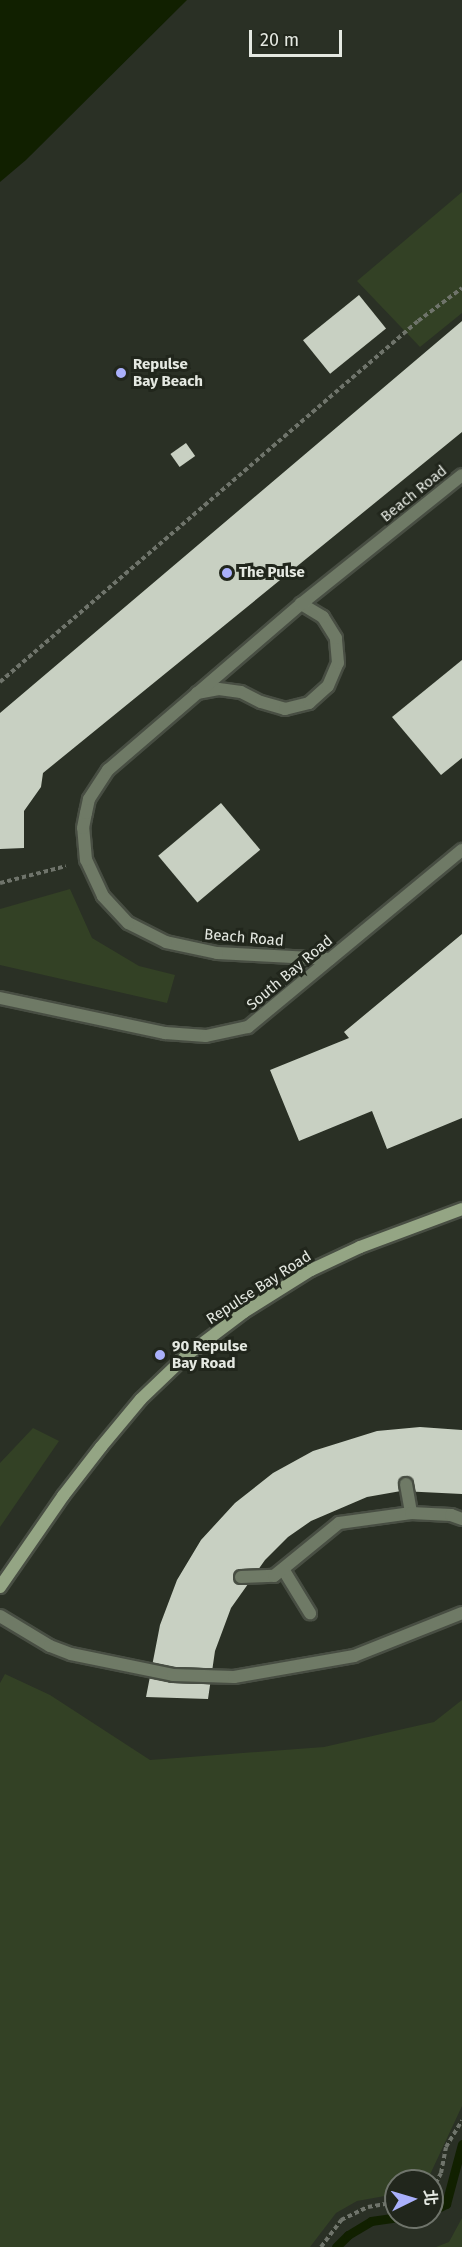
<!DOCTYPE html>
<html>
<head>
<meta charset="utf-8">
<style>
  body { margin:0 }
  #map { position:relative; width:462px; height:2247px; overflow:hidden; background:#2a3025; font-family:"Fira Sans","Noto Sans TC",sans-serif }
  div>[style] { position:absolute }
  .green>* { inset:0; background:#334125 }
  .water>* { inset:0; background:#112000 }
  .stream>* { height:9px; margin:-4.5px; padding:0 4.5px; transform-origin:4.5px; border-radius:4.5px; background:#112000 }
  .building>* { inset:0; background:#c8d0c2; transform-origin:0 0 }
  .path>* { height:4px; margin-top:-2px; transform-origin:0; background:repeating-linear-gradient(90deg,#6f746b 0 4.5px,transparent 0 7.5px) }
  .roads { filter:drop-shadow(2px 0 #484e43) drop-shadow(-2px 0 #484e43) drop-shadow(0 2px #484e43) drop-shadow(0 -2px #484e43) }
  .lane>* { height:12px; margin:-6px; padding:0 6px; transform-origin:6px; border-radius:6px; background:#6f7a66 }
  .street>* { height:12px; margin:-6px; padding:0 6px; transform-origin:6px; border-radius:6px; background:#6f7a66 }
  .secondary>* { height:12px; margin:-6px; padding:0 6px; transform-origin:6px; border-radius:6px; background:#94a584 }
  .dots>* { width:16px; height:16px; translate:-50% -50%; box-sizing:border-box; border:3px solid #21261c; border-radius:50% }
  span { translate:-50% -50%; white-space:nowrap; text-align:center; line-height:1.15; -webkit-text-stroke:6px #21261c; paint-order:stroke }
  .poi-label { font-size:15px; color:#e5e9e2; font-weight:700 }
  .left { translate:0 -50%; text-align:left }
  .street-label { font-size:15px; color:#e5e9e2 }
  .north { position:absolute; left:384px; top:2169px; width:60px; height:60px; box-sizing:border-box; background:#21261c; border:2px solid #6f746b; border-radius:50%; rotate:85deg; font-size:16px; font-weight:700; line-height:24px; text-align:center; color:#e5e9e2 }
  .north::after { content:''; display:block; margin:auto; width:21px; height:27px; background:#aab0fb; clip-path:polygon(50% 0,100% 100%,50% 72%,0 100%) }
  .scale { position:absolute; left:249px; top:30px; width:93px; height:27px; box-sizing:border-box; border:3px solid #e5e9e2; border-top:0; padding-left:8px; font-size:18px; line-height:21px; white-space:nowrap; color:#e5e9e2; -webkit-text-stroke:4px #21261c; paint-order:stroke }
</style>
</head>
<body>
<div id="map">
  <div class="green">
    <i style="clip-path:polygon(462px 192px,462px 313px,420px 347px,357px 281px)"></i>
    <i style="clip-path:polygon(70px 889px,92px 938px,139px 966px,175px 975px,167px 1003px,0 965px,0 909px)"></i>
    <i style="clip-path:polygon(33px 1428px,59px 1441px,0 1527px,0 1463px)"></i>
    <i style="clip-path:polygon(5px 1674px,50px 1695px,150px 1760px,324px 1747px,434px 1722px,462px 1700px,462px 2106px,427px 2181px,396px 2181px,396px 2194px,357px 2201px,336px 2213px,310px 2247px,0 2247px,0 1683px)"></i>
    <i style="clip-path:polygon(462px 2218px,462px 2247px,436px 2247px,449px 2242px)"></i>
  </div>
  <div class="water">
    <i style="clip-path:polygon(0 0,187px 0,26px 160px,0 182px)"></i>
  </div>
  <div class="stream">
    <i style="left:432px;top:2211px;width:16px;rotate:-27deg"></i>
    <i style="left:446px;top:2204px;width:62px;rotate:-75.1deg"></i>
    <i style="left:336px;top:2247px;width:17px;rotate:-45deg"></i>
    <i style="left:348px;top:2235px;width:27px;rotate:-31deg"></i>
    <i style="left:371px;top:2221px;width:30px;rotate:-8deg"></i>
  </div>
  <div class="building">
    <i style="left:359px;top:295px;width:43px;height:72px;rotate:51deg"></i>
    <i style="clip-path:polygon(462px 321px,462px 432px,43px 773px,41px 787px,24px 811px,24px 848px,0 849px,0 713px)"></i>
    <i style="left:186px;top:443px;width:16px;height:19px;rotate:55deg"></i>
    <i style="clip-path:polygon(462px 660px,462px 758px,441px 775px,392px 717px)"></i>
    <i style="left:221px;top:803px;width:61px;height:82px;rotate:50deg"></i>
    <i style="clip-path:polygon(462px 934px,462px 1118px,387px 1149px,372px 1111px,299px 1141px,270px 1070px,349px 1038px,344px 1032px)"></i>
    <i style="clip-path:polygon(420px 1427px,462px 1430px,462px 1494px,401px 1491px,367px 1497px,311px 1521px,288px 1537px,265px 1560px,231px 1608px,215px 1651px,208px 1699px,146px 1697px,160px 1625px,177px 1580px,201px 1540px,235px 1503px,273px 1473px,313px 1451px,377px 1431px)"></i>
  </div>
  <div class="path">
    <i style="left:0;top:682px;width:552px;rotate:-40.82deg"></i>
    <i style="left:418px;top:321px;width:55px;rotate:-36.9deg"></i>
    <i style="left:0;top:883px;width:68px;rotate:-14.4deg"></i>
    <i style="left:432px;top:2190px;width:19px;rotate:-62deg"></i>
    <i style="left:441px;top:2173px;width:26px;rotate:-79deg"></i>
    <i style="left:446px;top:2147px;width:31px;rotate:-59deg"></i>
    <i style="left:321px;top:2247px;width:34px;rotate:-53deg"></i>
    <i style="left:341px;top:2220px;width:30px;rotate:-26deg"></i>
    <i style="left:368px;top:2207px;width:28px;rotate:-10deg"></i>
  </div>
  <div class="roads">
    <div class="lane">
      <i style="left:406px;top:1484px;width:29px;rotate:80deg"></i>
      <i style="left:283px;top:1569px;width:52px;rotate:58.5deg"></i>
      <i style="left:241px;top:1577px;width:33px;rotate:-2deg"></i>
      <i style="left:274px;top:1576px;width:84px;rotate:-39.2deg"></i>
      <i style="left:339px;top:1523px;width:73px;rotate:-7.9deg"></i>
      <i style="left:411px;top:1513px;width:40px;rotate:2.9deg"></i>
      <i style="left:451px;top:1515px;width:12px;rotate:20deg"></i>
      <i style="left:0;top:1616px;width:58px;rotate:31deg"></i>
      <i style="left:50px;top:1646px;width:22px;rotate:21deg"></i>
      <i style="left:71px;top:1654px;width:104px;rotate:11.6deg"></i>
      <i style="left:173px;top:1675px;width:61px;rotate:1.9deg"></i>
      <i style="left:234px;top:1677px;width:122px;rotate:-9.9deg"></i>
      <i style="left:354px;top:1656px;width:116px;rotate:-21.7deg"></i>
    </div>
    <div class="street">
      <i style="left:197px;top:693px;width:22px;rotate:-10deg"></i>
      <i style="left:219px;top:689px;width:22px;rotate:8deg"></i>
      <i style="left:241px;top:692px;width:22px;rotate:27deg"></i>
      <i style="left:261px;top:702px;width:25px;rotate:16deg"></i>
      <i style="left:285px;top:709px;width:25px;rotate:-14deg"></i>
      <i style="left:309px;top:703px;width:25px;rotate:-42deg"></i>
      <i style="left:328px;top:686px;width:25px;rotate:-67deg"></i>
      <i style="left:338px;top:663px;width:25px;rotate:-95deg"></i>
      <i style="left:336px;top:638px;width:25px;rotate:-122deg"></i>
      <i style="left:323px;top:617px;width:26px;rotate:-149deg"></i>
      <i style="left:330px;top:959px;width:113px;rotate:-177deg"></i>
      <i style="left:217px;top:953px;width:52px;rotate:-167.8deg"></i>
      <i style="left:166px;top:942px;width:42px;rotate:-153.4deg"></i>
      <i style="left:128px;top:923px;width:37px;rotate:-133deg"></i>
      <i style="left:103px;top:896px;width:40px;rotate:-115deg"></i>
      <i style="left:86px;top:860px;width:32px;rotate:-95deg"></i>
      <i style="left:83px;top:828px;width:15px;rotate:-79deg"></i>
      <i style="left:86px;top:813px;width:14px;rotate:-78deg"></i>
      <i style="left:89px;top:799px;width:35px;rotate:-57deg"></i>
      <i style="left:108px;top:770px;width:255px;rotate:-40.7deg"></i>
      <i style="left:301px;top:604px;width:206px;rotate:-38.7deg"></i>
      <i style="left:0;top:998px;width:169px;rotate:12deg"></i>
      <i style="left:165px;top:1033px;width:41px;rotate:4.2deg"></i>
      <i style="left:206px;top:1036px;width:43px;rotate:-12.1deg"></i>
      <i style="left:248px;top:1027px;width:278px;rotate:-39.6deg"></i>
    </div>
    <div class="secondary">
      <i style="left:0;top:1587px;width:111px;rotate:-55.3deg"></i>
      <i style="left:63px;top:1496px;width:62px;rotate:-52.2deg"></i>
      <i style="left:101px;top:1447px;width:62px;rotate:-50.2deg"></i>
      <i style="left:141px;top:1399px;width:64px;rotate:-43.7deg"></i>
      <i style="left:187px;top:1355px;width:71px;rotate:-37deg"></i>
      <i style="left:244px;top:1312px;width:79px;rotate:-32.1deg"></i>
      <i style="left:311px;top:1270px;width:54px;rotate:-25.1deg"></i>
      <i style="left:360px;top:1247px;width:109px;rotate:-20.4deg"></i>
    </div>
  </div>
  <div class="dots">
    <i style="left:121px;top:373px;background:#aab0fb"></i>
    <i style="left:227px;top:573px;background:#aab0fb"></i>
    <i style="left:160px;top:1355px;background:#aab0fb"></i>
  </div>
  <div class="poi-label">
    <span class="left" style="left:133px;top:373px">Repulse<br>Bay Beach</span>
    <span class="left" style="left:239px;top:573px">The Pulse</span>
    <span class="left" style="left:172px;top:1355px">90 Repulse<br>Bay Road</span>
  </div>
  <div class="street-label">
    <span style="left:414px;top:494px;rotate:-39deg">Beach Road</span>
    <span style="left:244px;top:938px;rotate:5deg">Beach Road</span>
    <span style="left:290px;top:973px;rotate:-40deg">South Bay Road</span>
    <span style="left:259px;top:1288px;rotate:-33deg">Repulse Bay Road</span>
  </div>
  <div class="north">北</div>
  <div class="scale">20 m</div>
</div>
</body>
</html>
